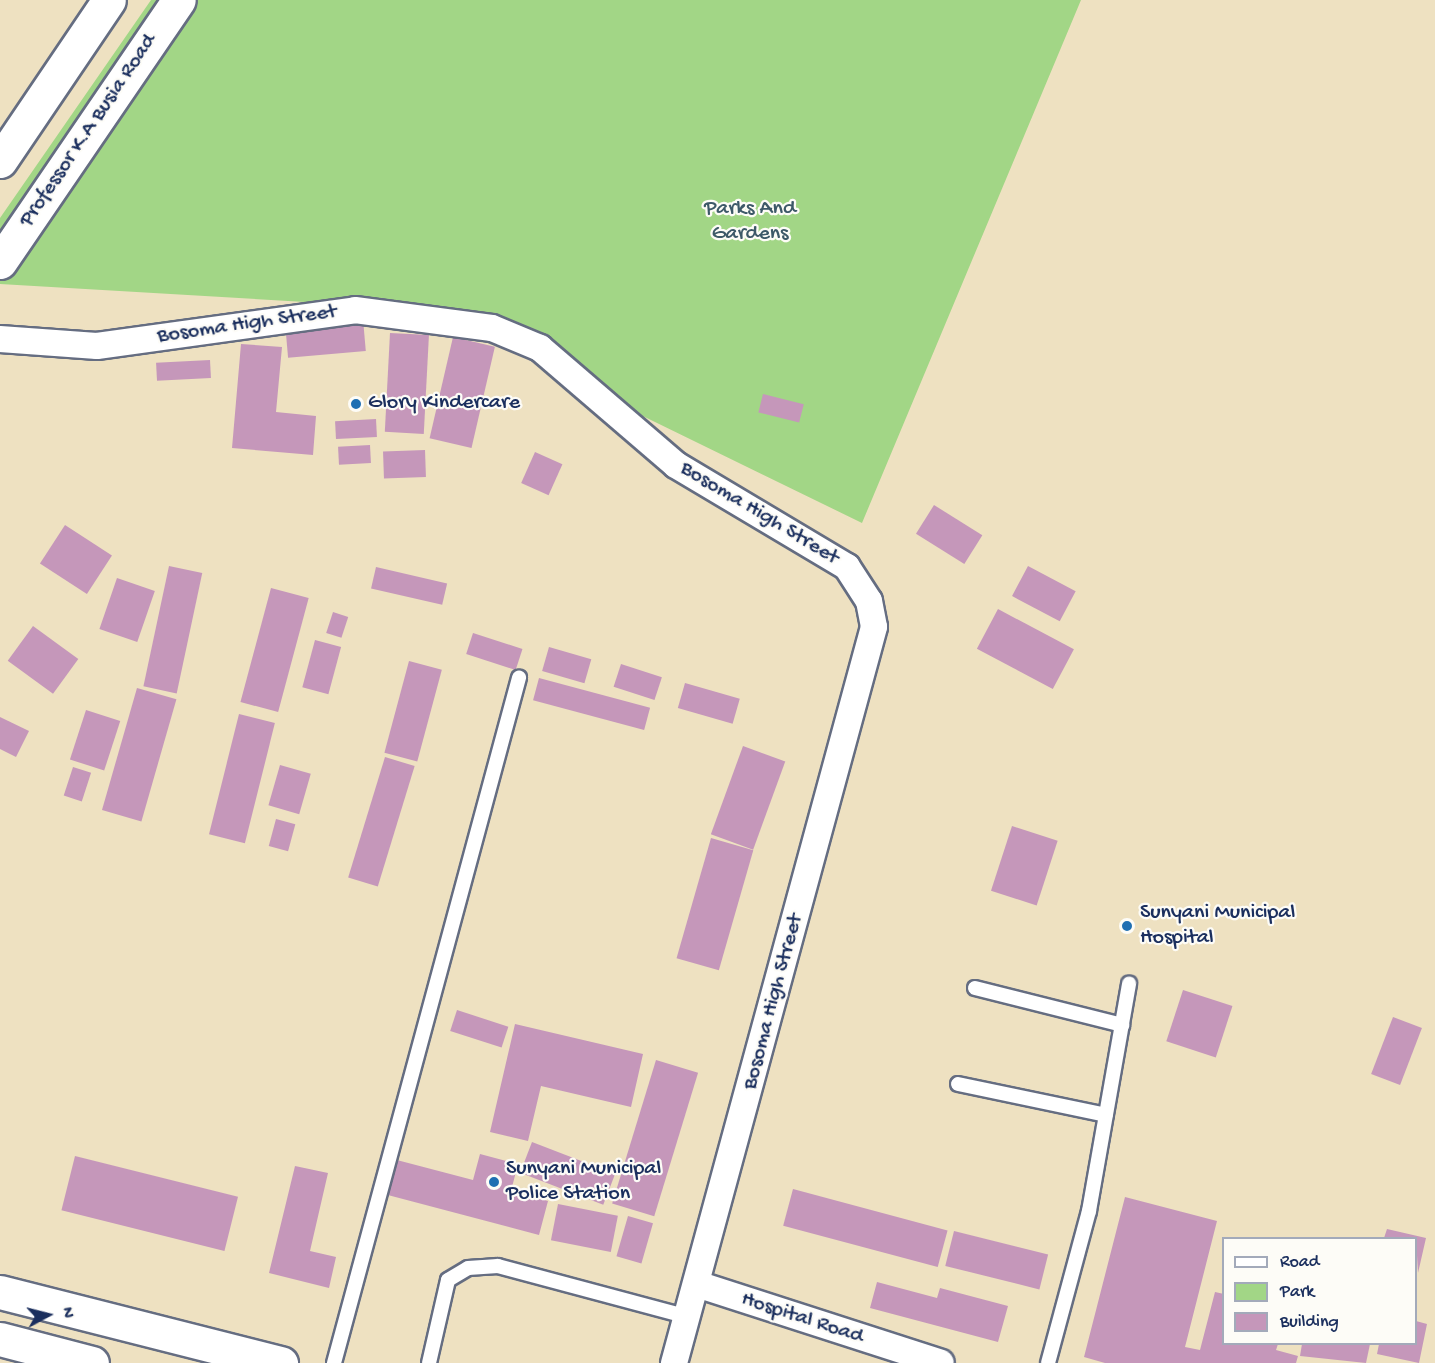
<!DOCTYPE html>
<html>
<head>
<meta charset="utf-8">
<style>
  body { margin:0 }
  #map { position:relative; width:1435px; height:1363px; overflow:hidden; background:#eee1c1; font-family:"Gochi Hand",sans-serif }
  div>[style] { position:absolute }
  .green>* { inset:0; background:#a2d686 }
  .building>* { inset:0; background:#c597ba; transform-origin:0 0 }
  .roads { filter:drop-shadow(2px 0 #656d81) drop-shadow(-2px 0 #656d81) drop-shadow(0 2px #656d81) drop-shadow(0 -2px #656d81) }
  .service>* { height:14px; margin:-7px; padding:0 7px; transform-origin:7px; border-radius:7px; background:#fff }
  .minor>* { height:26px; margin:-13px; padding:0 13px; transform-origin:13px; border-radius:13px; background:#fff }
  .primary>* { height:33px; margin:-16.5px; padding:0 16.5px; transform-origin:16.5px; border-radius:16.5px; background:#fff }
  .trunk>* { height:33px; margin:-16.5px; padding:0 16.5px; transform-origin:16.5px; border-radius:16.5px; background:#fff }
  .dots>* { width:16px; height:16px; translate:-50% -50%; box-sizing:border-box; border:3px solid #fdfcf7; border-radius:50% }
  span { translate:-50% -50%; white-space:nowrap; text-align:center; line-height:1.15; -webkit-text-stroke:4.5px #fdfcf7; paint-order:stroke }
  .street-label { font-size:22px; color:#1b2f5e }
  .park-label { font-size:22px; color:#3d5968 }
  .poi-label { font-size:22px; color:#1b2f5e }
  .left { translate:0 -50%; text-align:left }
  .legend { position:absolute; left:1222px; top:1237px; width:195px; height:108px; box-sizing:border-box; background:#fdfcf7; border:2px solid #a3aaba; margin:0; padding:8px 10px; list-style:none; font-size:18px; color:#1b2f5e }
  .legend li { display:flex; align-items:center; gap:12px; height:30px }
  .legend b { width:30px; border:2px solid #a3aaba }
  .north { position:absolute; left:18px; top:1285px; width:60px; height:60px; -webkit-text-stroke:4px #fdfcf7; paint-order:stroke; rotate:83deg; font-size:16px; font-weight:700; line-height:24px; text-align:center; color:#1b2f5e }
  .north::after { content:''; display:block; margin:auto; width:21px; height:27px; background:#1b2f5e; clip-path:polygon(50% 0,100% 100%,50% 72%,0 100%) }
</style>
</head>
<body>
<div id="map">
  <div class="green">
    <i style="clip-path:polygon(151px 0,1081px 0,862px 523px,610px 400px,502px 322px,373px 306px,0 284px,0 218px)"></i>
  </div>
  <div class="building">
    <i style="left:363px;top:319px;width:32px;height:78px;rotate:85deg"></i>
    <i style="left:390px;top:333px;width:39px;height:99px;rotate:3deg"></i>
    <i style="left:453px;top:337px;width:43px;height:104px;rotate:13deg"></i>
    <i style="clip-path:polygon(241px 344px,282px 347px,276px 412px,316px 416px,313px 455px,232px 448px)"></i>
    <i style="left:210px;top:360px;width:18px;height:54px;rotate:87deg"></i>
    <i style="left:763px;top:394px;width:42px;height:19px;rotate:14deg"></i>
    <i style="left:376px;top:419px;width:18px;height:41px;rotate:87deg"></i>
    <i style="left:370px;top:445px;width:18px;height:32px;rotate:87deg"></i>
    <i style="left:425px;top:450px;width:27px;height:42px;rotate:88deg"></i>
    <i style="left:535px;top:452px;width:30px;height:34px;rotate:24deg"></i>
    <i style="left:934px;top:505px;width:57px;height:34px;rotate:32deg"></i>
    <i style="left:65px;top:525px;width:56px;height:46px;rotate:33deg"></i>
    <i style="left:169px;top:566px;width:34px;height:123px;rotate:12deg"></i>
    <i style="left:1028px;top:566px;width:54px;height:34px;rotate:28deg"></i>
    <i style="left:376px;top:567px;width:73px;height:22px;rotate:13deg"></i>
    <i style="left:117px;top:578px;width:40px;height:54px;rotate:19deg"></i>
    <i style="left:271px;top:588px;width:39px;height:118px;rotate:15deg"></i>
    <i style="left:998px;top:609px;width:86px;height:45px;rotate:28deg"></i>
    <i style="left:333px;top:612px;width:16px;height:22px;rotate:18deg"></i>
    <i style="left:33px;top:626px;width:56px;height:43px;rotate:36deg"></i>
    <i style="left:473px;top:633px;width:52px;height:22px;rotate:18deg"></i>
    <i style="left:315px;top:640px;width:27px;height:49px;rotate:15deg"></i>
    <i style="left:549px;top:647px;width:44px;height:25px;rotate:16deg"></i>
    <i style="left:409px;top:661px;width:34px;height:95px;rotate:15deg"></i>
    <i style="left:621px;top:664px;width:43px;height:24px;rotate:18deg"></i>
    <i style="left:539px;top:678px;width:115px;height:23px;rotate:15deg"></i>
    <i style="left:685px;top:683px;width:57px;height:26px;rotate:16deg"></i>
    <i style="left:137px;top:688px;width:41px;height:127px;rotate:16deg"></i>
    <i style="left:86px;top:710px;width:36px;height:52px;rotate:18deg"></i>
    <i style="left:239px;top:714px;width:37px;height:124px;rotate:14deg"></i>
    <i style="clip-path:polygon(0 717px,29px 731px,16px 757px,0 749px)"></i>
    <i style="left:743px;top:746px;width:45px;height:94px;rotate:20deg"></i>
    <i style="left:385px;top:757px;width:31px;height:126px;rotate:17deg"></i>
    <i style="left:280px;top:765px;width:32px;height:42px;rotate:16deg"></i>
    <i style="left:73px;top:767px;width:19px;height:30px;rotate:18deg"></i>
    <i style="left:276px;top:819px;width:20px;height:28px;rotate:15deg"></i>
    <i style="left:1012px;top:826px;width:48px;height:68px;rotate:18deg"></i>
    <i style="left:711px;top:838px;width:44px;height:125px;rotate:16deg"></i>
    <i style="left:1183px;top:990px;width:52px;height:54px;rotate:18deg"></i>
    <i style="left:457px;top:1010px;width:54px;height:22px;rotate:18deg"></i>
    <i style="left:1393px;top:1017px;width:31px;height:61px;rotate:21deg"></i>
    <i style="clip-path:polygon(515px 1024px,643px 1054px,631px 1107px,541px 1086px,528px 1141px,490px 1132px)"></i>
    <i style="left:656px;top:1060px;width:44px;height:150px;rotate:17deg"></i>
    <i style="left:532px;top:1142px;width:89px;height:33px;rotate:21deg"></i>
    <i style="clip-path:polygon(480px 1154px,518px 1164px,511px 1191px,548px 1201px,539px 1235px,384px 1194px,393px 1159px,473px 1180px)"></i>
    <i style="left:75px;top:1156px;width:168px;height:56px;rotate:14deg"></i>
    <i style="clip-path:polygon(295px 1166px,328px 1173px,310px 1251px,336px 1257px,329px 1288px,269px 1273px)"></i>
    <i style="left:793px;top:1189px;width:160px;height:38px;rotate:15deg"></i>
    <i style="clip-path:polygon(1125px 1197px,1217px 1221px,1185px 1347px,1200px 1350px,1215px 1292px,1224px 1294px,1224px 1344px,1278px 1344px,1276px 1350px,1298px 1356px,1296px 1363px,1105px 1363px,1084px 1357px)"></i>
    <i style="left:558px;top:1204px;width:61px;height:37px;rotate:11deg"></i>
    <i style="left:628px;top:1216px;width:26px;height:42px;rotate:16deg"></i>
    <i style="clip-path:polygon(1387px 1229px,1426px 1238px,1418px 1273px,1416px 1238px,1384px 1238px)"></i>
    <i style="left:954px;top:1231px;width:97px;height:36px;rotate:14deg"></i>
    <i style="clip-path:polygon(877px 1282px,937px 1298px,940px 1288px,1008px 1306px,998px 1342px,870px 1308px)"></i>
    <i style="clip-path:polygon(1416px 1321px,1427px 1324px,1419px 1363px,1377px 1354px,1379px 1344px,1416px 1344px)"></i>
    <i style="clip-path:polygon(1302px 1344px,1370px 1344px,1366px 1363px,1300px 1356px)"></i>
  </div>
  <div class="roads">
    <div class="service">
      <i style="left:975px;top:988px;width:152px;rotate:14.1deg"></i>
      <i style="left:958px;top:1084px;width:151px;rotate:11.8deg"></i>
      <i style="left:334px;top:1363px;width:710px;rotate:-74.89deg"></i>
      <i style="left:429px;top:1363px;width:85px;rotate:-77.1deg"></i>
      <i style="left:448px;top:1280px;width:23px;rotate:-31deg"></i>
      <i style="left:468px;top:1268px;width:30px;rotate:-4deg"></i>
      <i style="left:498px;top:1266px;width:197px;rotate:15deg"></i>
      <i style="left:1048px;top:1363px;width:157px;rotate:-74.9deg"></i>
      <i style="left:1089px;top:1211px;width:231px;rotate:-80deg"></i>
    </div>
    <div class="minor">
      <i style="left:0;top:339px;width:97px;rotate:4.1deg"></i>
      <i style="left:97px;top:346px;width:260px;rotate:-7.9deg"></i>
      <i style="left:355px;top:310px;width:138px;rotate:7.5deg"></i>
      <i style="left:492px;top:328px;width:52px;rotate:22.6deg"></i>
      <i style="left:540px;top:348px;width:179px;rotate:40.7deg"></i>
      <i style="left:676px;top:465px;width:199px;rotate:30.8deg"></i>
      <i style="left:847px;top:567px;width:40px;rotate:57.1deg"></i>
      <i style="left:869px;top:601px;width:26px;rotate:79deg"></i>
      <i style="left:874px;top:627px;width:763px;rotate:105.2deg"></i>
      <i style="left:697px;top:1284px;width:256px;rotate:17.9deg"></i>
    </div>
    <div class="primary">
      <i style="left:0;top:161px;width:194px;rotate:-55.9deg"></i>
      <i style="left:0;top:262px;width:317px;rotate:-55.7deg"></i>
    </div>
    <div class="trunk">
      <i style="left:0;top:1292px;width:290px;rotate:14.2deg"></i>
      <i style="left:0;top:1339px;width:95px;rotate:14.6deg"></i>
    </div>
  </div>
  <div class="dots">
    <i style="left:356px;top:404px;background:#1f6fb2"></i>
    <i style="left:1127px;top:926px;background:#1f6fb2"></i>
    <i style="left:494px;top:1182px;background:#1f6fb2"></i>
  </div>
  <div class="street-label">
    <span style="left:89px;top:131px;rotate:-56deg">Professor K.A Busia Road</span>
    <span style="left:247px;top:325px;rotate:-8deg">Bosoma High Street</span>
    <span style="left:759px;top:514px;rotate:31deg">Bosoma High Street</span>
    <span style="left:774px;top:1002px;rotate:-75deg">Bosoma High Street</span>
    <span style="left:802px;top:1319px;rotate:18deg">Hospital Road</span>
  </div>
  <div class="park-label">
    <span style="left:750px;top:222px">Parks And<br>Gardens</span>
  </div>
  <div class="poi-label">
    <span class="left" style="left:368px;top:404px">Glory Kindercare</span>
    <span class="left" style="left:1140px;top:926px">Sunyani Municipal<br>Hospital</span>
    <span class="left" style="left:506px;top:1182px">Sunyani Municipal<br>Police Station</span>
  </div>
  <ul class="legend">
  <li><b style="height:8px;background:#fff"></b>Road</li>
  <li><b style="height:16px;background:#a2d686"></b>Park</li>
  <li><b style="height:16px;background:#c597ba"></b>Building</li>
  </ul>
  <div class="north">N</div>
</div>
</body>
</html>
